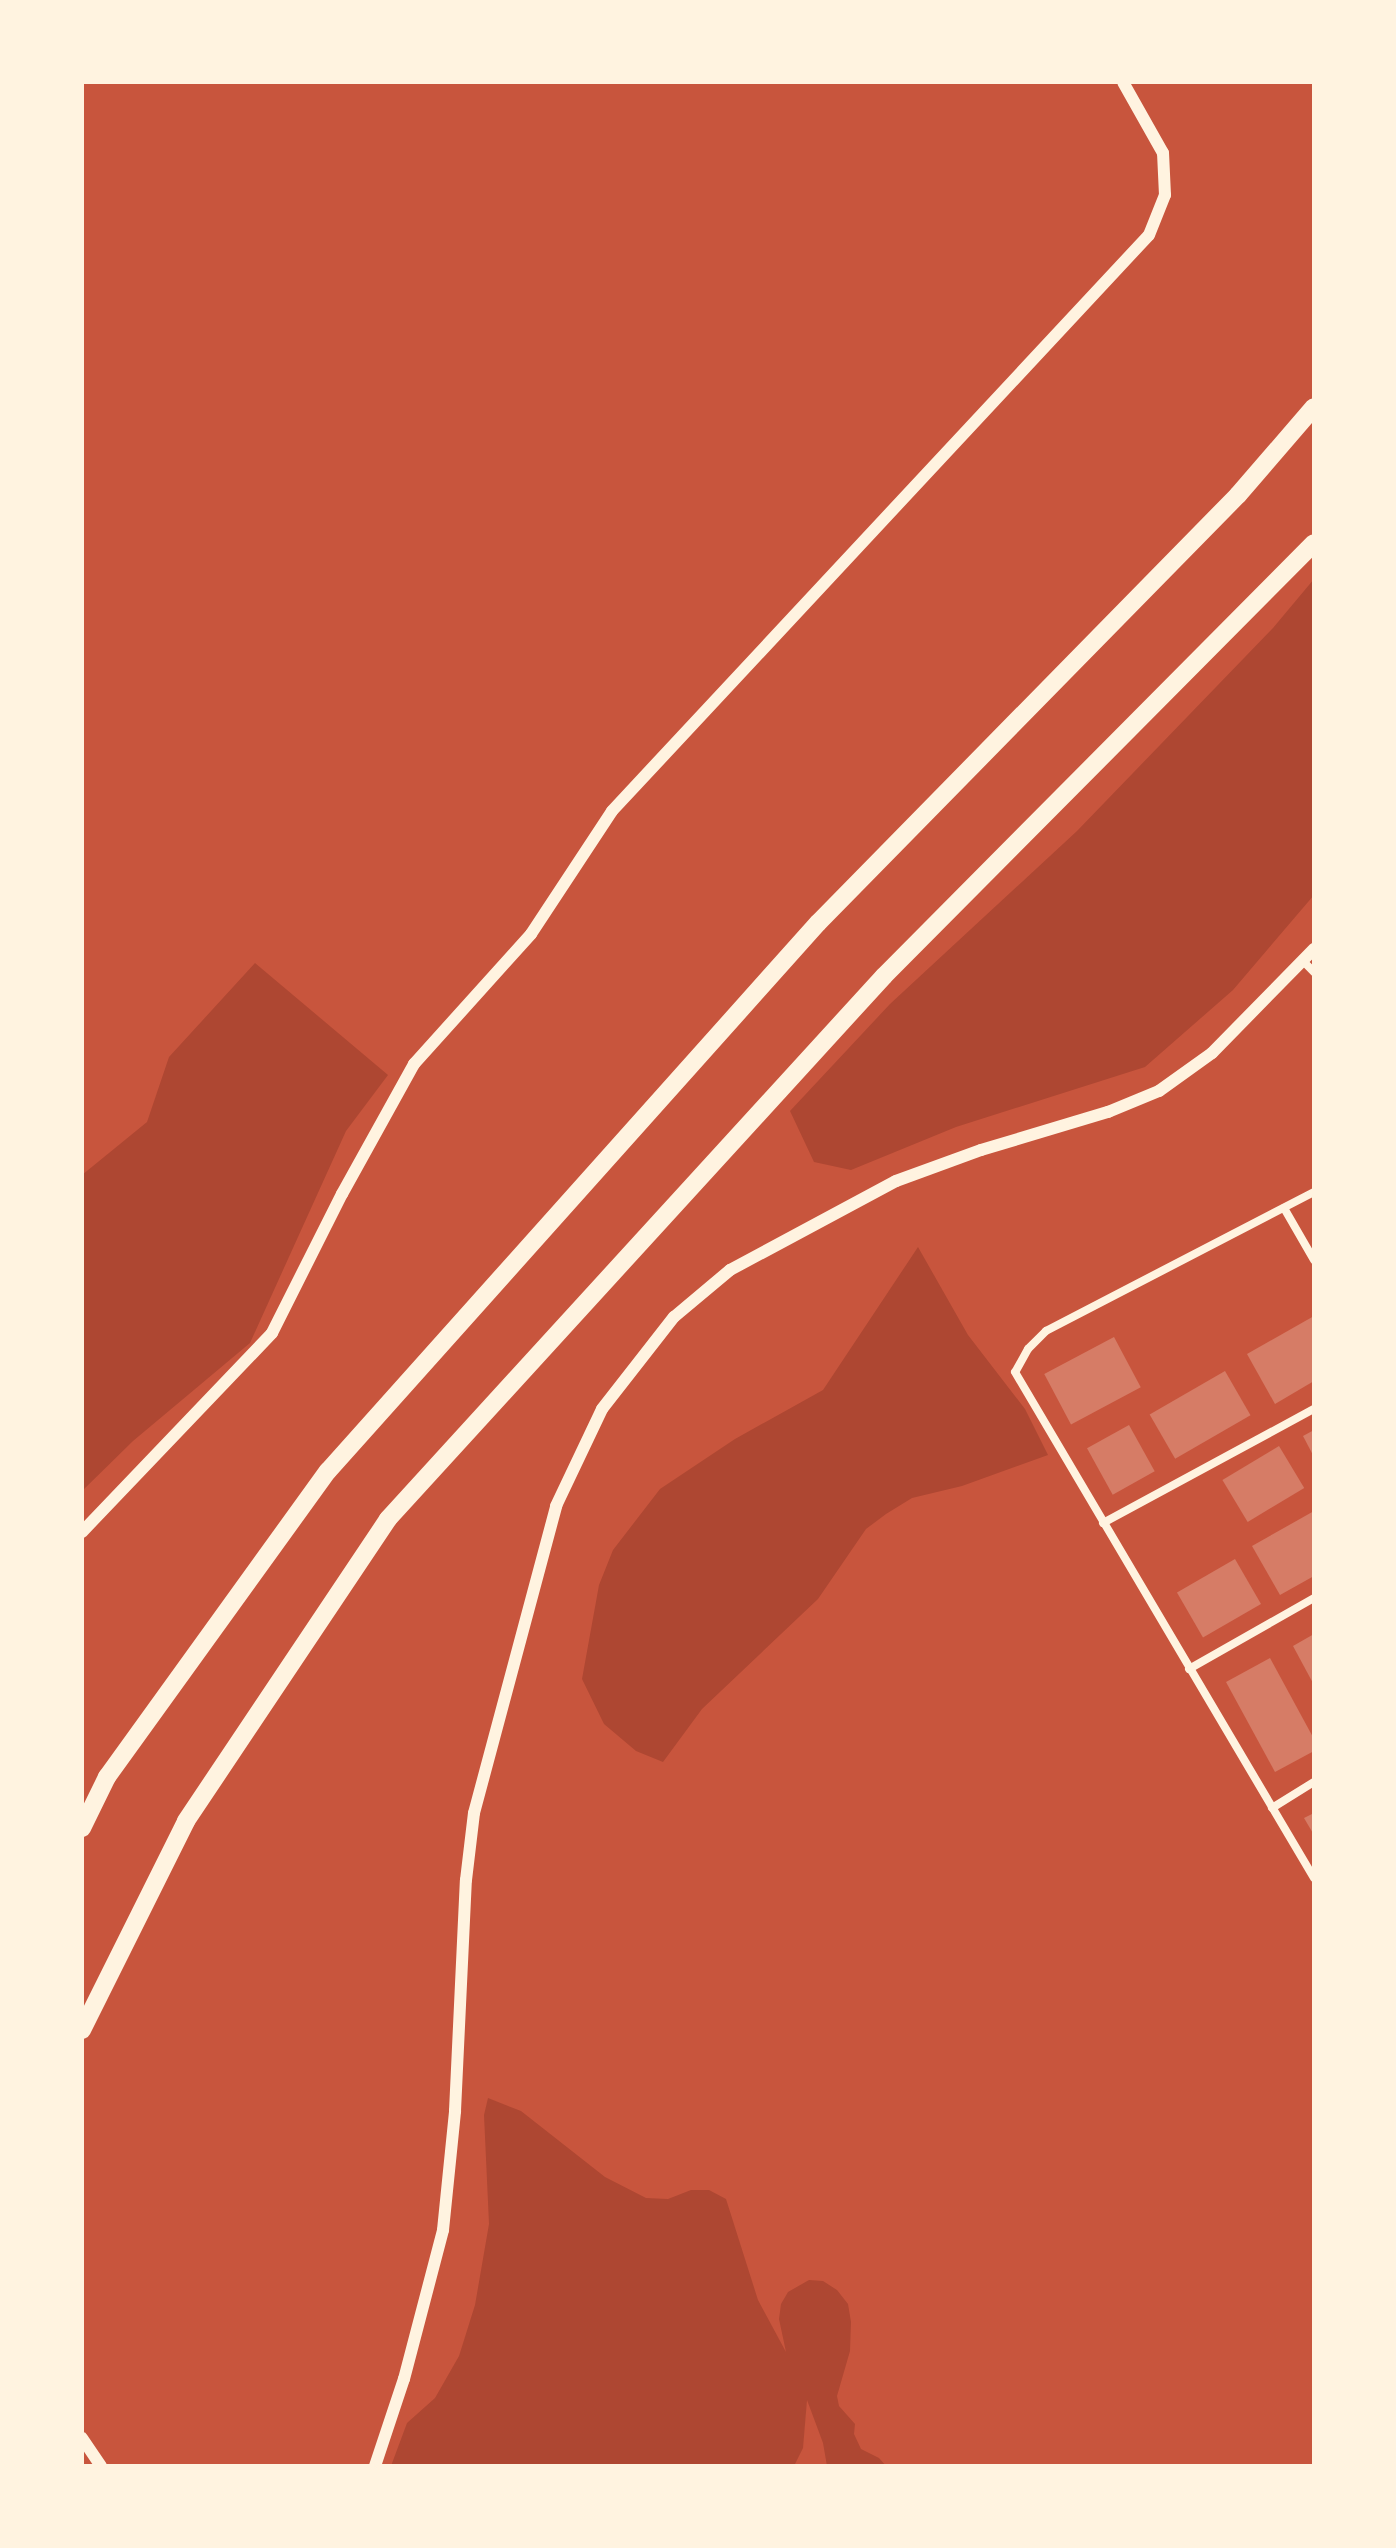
<!DOCTYPE html>
<html>
<head>
<meta charset="utf-8">
<style>
  body { margin:0 }
  #map { position:relative; width:1396px; height:2548px; overflow:hidden; background:#c8553d; font-family:"Playfair Display",serif }
  div>[style] { position:absolute }
  .green>* { inset:0; background:#ae4732 }
  .building>* { inset:0; background:#d67c66; transform-origin:0 0 }
  .minor>* { height:8px; margin:-4px; padding:0 4px; transform-origin:4px; border-radius:4px; background:#fff3e0 }
  .tertiary>* { height:12px; margin:-6px; padding:0 6px; transform-origin:6px; border-radius:6px; background:#fff3e0 }
  .motorway>* { height:18px; margin:-9px; padding:0 9px; transform-origin:9px; border-radius:9px; background:#fff3e0 }
  span { translate:-50% -50%; white-space:nowrap; text-align:center; line-height:1.15; -webkit-text-stroke:6px #fff3e0; paint-order:stroke }
  .frame { position:absolute; inset:0; border:84px solid #fff3e0; pointer-events:none }
</style>
</head>
<body>
<div id="map">
  <div class="green">
    <i style="clip-path:polygon(1314px 579px,1314px 895px,1233px 990px,1145px 1067px,956px 1127px,851px 1170px,814px 1162px,790px 1111px,890px 1004px,1077px 831px,1273px 628px)"></i>
    <i style="clip-path:polygon(255px 963px,388px 1075px,346px 1131px,250px 1343px,133px 1441px,82px 1491px,82px 1175px,147px 1122px,169px 1057px)"></i>
    <i style="clip-path:polygon(918px 1247px,968px 1335px,1025px 1409px,1048px 1455px,962px 1486px,912px 1498px,886px 1514px,866px 1529px,818px 1599px,702px 1709px,663px 1762px,636px 1751px,604px 1724px,582px 1679px,599px 1585px,613px 1550px,660px 1489px,735px 1439px,823px 1390px)"></i>
    <i style="clip-path:polygon(488px 2098px,521px 2111px,605px 2177px,646px 2198px,668px 2199px,691px 2190px,709px 2190px,726px 2199px,758px 2300px,786px 2352px,779px 2319px,781px 2304px,788px 2292px,809px 2280px,823px 2281px,837px 2290px,848px 2304px,851px 2322px,850px 2351px,837px 2396px,839px 2406px,855px 2424px,854px 2434px,861px 2449px,879px 2458px,886px 2466px,827px 2466px,823px 2443px,807px 2400px,803px 2448px,794px 2466px,391px 2466px,407px 2423px,435px 2398px,459px 2356px,475px 2305px,489px 2224px,484px 2115px)"></i>
  </div>
  <div class="building">
    <i style="clip-path:polygon(1314px 1316px,1314px 1381px,1275px 1404px,1247px 1354px)"></i>
    <i style="left:1114px;top:1337px;width:57px;height:79px;rotate:62deg"></i>
    <i style="left:1225px;top:1371px;width:51px;height:87px;rotate:60deg"></i>
    <i style="left:1129px;top:1425px;width:53px;height:48px;rotate:61deg"></i>
    <i style="clip-path:polygon(1314px 1430px,1314px 1457px,1303px 1436px)"></i>
    <i style="left:1279px;top:1446px;width:49px;height:66px;rotate:59deg"></i>
    <i style="clip-path:polygon(1314px 1511px,1314px 1576px,1280px 1595px,1252px 1546px)"></i>
    <i style="left:1235px;top:1559px;width:52px;height:67px;rotate:60deg"></i>
    <i style="clip-path:polygon(1314px 1634px,1314px 1685px,1293px 1646px)"></i>
    <i style="clip-path:polygon(1270px 1658px,1314px 1739px,1314px 1751px,1275px 1772px,1226px 1682px)"></i>
    <i style="clip-path:polygon(1314px 1813px,1314px 1835px,1304px 1818px)"></i>
  </div>
  <div class="minor">
    <i style="left:1303px;top:961px;width:16px;rotate:45deg"></i>
    <i style="left:1314px;top:1192px;width:302px;rotate:152.6deg"></i>
    <i style="left:1046px;top:1331px;width:25px;rotate:135deg"></i>
    <i style="left:1028px;top:1349px;width:26px;rotate:119deg"></i>
    <i style="left:1015px;top:1372px;width:588px;rotate:59.42deg"></i>
    <i style="left:1284px;top:1208px;width:60px;rotate:60deg"></i>
    <i style="left:1103px;top:1523px;width:240px;rotate:-28.4deg"></i>
    <i style="left:1189px;top:1669px;width:144px;rotate:-29.6deg"></i>
    <i style="left:1272px;top:1808px;width:49px;rotate:-31.8deg"></i>
  </div>
  <div class="tertiary">
    <i style="left:82px;top:1532px;width:275px;rotate:-46.3deg"></i>
    <i style="left:272px;top:1333px;width:156px;rotate:-63.3deg"></i>
    <i style="left:342px;top:1194px;width:149px;rotate:-61deg"></i>
    <i style="left:414px;top:1064px;width:175px;rotate:-48deg"></i>
    <i style="left:531px;top:934px;width:147px;rotate:-56.6deg"></i>
    <i style="left:612px;top:811px;width:787px;rotate:-47.01deg"></i>
    <i style="left:1149px;top:235px;width:43px;rotate:-68.2deg"></i>
    <i style="left:1165px;top:195px;width:42px;rotate:-92.7deg"></i>
    <i style="left:1163px;top:153px;width:81px;rotate:-119.4deg"></i>
    <i style="left:82px;top:2438px;width:34px;rotate:56deg"></i>
    <i style="left:375px;top:2466px;width:92px;rotate:-71.6deg"></i>
    <i style="left:404px;top:2379px;width:154px;rotate:-75.3deg"></i>
    <i style="left:443px;top:2230px;width:120px;rotate:-84.2deg"></i>
    <i style="left:455px;top:2111px;width:231px;rotate:-87.3deg"></i>
    <i style="left:466px;top:1880px;width:67px;rotate:-83.2deg"></i>
    <i style="left:474px;top:1813px;width:318px;rotate:-75deg"></i>
    <i style="left:556px;top:1506px;width:107px;rotate:-64.6deg"></i>
    <i style="left:602px;top:1409px;width:117px;rotate:-52deg"></i>
    <i style="left:674px;top:1317px;width:73px;rotate:-40deg"></i>
    <i style="left:730px;top:1270px;width:188px;rotate:-28.2deg"></i>
    <i style="left:896px;top:1181px;width:90px;rotate:-20deg"></i>
    <i style="left:981px;top:1150px;width:133px;rotate:-16.7deg"></i>
    <i style="left:1108px;top:1112px;width:55px;rotate:-22.4deg"></i>
    <i style="left:1159px;top:1091px;width:65px;rotate:-35.6deg"></i>
    <i style="left:1212px;top:1053px;width:146px;rotate:-45.6deg"></i>
  </div>
  <div class="motorway">
    <i style="left:82px;top:1828px;width:57px;rotate:-63.9deg"></i>
    <i style="left:107px;top:1777px;width:377px;rotate:-54.2deg"></i>
    <i style="left:328px;top:1471px;width:735px;rotate:-48.2deg"></i>
    <i style="left:818px;top:923px;width:600px;rotate:-45.54deg"></i>
    <i style="left:1238px;top:495px;width:116px;rotate:-49.2deg"></i>
    <i style="left:82px;top:2030px;width:233px;rotate:-63.5deg"></i>
    <i style="left:186px;top:1821px;width:363px;rotate:-56.2deg"></i>
    <i style="left:388px;top:1519px;width:735px;rotate:-47.59deg"></i>
    <i style="left:884px;top:976px;width:610px;rotate:-45.2deg"></i>
  </div>
  <div class="frame"></div>
</div>
</body>
</html>
